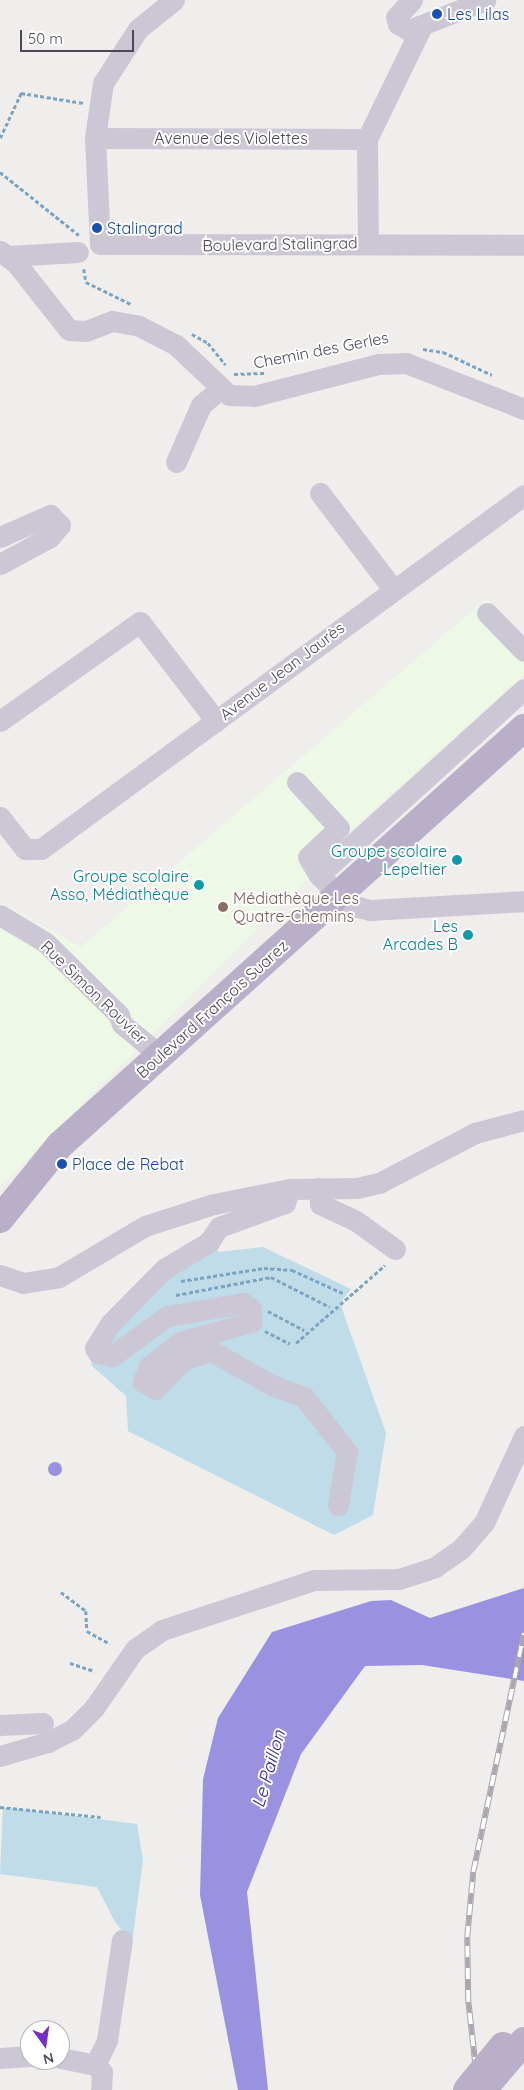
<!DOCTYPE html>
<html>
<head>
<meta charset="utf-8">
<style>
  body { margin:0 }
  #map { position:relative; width:524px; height:2090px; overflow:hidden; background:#efeeec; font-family:Quicksand,sans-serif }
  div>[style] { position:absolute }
  .commercial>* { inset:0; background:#edf9e6 }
  .green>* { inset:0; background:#bfdce8 }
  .water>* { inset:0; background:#9a91e0 }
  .round { border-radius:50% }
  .path>* { height:2.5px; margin-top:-1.25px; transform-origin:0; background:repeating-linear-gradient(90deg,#7ba4c2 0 4px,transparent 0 6.5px) }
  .minor>* { height:21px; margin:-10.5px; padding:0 10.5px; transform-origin:10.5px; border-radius:10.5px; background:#ccc7d5 }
  .major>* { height:28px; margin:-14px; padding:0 14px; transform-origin:14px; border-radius:14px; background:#b9afc8 }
  .rail>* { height:5.5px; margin-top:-2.75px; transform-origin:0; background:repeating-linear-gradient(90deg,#fff 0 11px,#aba7ae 0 22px); box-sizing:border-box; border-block:1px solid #aba7ae }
  .major-bridge>* { height:28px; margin:-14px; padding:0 14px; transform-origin:14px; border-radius:14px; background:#b9afc8 }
  .dots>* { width:14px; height:14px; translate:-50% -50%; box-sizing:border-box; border:2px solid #fff; border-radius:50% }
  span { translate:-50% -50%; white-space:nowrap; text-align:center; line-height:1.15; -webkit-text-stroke:4px #fff; paint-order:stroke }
  .transit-label { font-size:16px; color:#164399 }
  .left { translate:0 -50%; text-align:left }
  .street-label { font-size:16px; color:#4d4757 }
  .culture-label { font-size:16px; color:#0d838f }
  .right { translate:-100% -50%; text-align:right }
  .education-label { font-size:16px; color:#785e54 }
  .water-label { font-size:18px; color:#2c1d94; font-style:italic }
  .north { position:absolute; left:20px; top:2020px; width:50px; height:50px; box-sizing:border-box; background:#fff; border:1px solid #b8b5bc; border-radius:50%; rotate:166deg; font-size:14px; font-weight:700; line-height:20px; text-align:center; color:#4d4757 }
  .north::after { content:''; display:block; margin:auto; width:18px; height:22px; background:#772ec7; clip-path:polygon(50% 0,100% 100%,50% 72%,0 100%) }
  .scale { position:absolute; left:20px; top:30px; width:114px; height:22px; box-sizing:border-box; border:2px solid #4d4757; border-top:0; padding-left:6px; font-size:15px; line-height:18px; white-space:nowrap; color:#4d4757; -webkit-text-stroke:4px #fff; paint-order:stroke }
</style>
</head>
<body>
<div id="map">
  <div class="commercial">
    <i style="clip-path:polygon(487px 598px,524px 644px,524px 674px,317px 861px,308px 879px,0 1186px,0 902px,81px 947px)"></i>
  </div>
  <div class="green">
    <i style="clip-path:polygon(208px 1234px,219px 1252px,263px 1247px,351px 1289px,340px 1303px,386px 1433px,373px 1515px,334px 1535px,128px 1431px,126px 1396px,92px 1366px,87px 1345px)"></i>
    <i style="clip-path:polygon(3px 1807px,137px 1824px,143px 1860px,132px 1943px,115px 1922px,97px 1887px,0 1874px)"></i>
  </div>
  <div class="water">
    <i class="round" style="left:48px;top:1462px;width:14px;height:14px"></i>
    <i style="clip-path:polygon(524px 1588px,524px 1681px,422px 1665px,365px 1666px,301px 1754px,247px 1892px,268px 2090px,238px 2090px,200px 1895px,203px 1779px,218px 1718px,272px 1632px,371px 1601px,391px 1600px,430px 1618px)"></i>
  </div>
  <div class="path">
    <i style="left:0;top:138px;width:50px;rotate:-65deg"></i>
    <i style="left:21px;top:93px;width:63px;rotate:9.2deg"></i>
    <i style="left:0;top:172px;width:101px;rotate:38.6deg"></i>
    <i style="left:84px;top:269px;width:13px;rotate:81deg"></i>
    <i style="left:86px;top:282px;width:52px;rotate:26.1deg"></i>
    <i style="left:192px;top:334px;width:18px;rotate:29deg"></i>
    <i style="left:208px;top:343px;width:28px;rotate:51deg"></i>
    <i style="left:423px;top:349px;width:20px;rotate:9deg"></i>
    <i style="left:443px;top:352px;width:54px;rotate:25.1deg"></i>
    <i style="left:234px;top:374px;width:32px;rotate:-2deg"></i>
    <i style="left:181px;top:1281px;width:84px;rotate:-8.9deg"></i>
    <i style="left:264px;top:1268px;width:28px;rotate:4deg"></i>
    <i style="left:292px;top:1270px;width:56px;rotate:24.3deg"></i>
    <i style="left:176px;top:1295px;width:97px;rotate:-10.7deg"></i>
    <i style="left:271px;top:1277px;width:66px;rotate:27deg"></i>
    <i style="left:268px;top:1311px;width:41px;rotate:27.8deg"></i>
    <i style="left:265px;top:1331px;width:28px;rotate:27deg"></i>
    <i style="left:296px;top:1343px;width:118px;rotate:-41.2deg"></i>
    <i style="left:61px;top:1592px;width:31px;rotate:37deg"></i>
    <i style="left:86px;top:1611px;width:20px;rotate:87deg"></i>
    <i style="left:87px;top:1631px;width:26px;rotate:29deg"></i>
    <i style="left:70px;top:1663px;width:26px;rotate:18deg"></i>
    <i style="left:0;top:1807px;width:101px;rotate:5.7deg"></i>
  </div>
  <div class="minor">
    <i style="left:174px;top:0;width:46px;rotate:141.1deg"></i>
    <i style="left:138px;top:29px;width:64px;rotate:122.9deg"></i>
    <i style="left:103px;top:83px;width:56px;rotate:98.3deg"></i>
    <i style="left:95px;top:138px;width:106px;rotate:87.3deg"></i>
    <i style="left:100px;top:244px;width:424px;rotate:0.1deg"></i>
    <i style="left:412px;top:0;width:23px;rotate:133deg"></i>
    <i style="left:396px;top:17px;width:7px;rotate:74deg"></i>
    <i style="left:398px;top:24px;width:13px;rotate:29deg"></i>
    <i style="left:409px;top:30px;width:82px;rotate:-21.5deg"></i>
    <i style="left:95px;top:138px;width:272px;rotate:0.2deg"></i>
    <i style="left:368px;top:243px;width:104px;rotate:-90.6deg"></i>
    <i style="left:367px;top:139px;width:123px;rotate:-64.1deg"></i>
    <i style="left:0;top:251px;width:20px;rotate:37deg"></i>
    <i style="left:16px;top:263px;width:85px;rotate:51.7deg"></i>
    <i style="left:69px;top:330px;width:17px;rotate:3deg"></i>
    <i style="left:86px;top:331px;width:28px;rotate:-21deg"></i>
    <i style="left:112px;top:321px;width:27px;rotate:10deg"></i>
    <i style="left:139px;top:326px;width:42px;rotate:27.2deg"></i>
    <i style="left:176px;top:345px;width:73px;rotate:43.3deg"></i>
    <i style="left:229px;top:395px;width:25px;rotate:2deg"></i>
    <i style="left:254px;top:396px;width:129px;rotate:-14.4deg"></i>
    <i style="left:379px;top:364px;width:27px;rotate:-2deg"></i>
    <i style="left:406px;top:363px;width:127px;rotate:21.3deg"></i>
    <i style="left:8px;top:256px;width:70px;rotate:-3.3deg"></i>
    <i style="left:176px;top:462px;width:62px;rotate:-66.3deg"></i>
    <i style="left:201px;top:405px;width:23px;rotate:-40deg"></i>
    <i style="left:320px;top:493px;width:121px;rotate:52.8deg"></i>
    <i style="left:0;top:537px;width:55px;rotate:-23.7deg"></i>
    <i style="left:50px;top:515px;width:14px;rotate:45deg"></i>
    <i style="left:60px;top:525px;width:16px;rotate:130deg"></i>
    <i style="left:50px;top:537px;width:57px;rotate:151.6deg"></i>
    <i style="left:487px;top:613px;width:53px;rotate:45.8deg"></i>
    <i style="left:0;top:721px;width:171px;rotate:-35.3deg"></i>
    <i style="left:140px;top:622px;width:125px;rotate:52.5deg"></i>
    <i style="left:297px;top:782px;width:62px;rotate:47.6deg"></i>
    <i style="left:339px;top:828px;width:42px;rotate:136.9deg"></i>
    <i style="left:308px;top:857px;width:21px;rotate:59deg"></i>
    <i style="left:319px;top:875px;width:40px;rotate:46deg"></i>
    <i style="left:347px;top:904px;width:24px;rotate:15deg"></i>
    <i style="left:370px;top:910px;width:154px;rotate:-3.3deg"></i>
    <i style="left:0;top:817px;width:41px;rotate:52deg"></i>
    <i style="left:25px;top:849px;width:16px"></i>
    <i style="left:41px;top:849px;width:599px;rotate:-36.24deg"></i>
    <i style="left:319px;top:875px;width:277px;rotate:-42.2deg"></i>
    <i style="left:0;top:915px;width:52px;rotate:31deg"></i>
    <i style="left:45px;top:942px;width:104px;rotate:44.6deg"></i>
    <i style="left:119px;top:1015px;width:9px;rotate:72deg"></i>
    <i style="left:122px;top:1024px;width:50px;rotate:39.4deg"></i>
    <i style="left:319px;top:1188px;width:16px;rotate:86deg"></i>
    <i style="left:320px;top:1204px;width:40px;rotate:25deg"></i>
    <i style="left:356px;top:1221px;width:48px;rotate:35.7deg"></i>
    <i style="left:290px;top:1189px;width:15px;rotate:110deg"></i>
    <i style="left:285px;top:1203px;width:70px;rotate:160deg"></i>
    <i style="left:219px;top:1227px;width:18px;rotate:124deg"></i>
    <i style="left:209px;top:1242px;width:52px;rotate:149deg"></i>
    <i style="left:164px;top:1269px;width:77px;rotate:134.5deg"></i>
    <i style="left:110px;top:1324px;width:28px;rotate:122deg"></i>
    <i style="left:95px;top:1348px;width:6px;rotate:59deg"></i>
    <i style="left:98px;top:1353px;width:14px;rotate:12deg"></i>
    <i style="left:112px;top:1356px;width:68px;rotate:-36deg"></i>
    <i style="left:167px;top:1316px;width:77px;rotate:-9.7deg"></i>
    <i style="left:243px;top:1303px;width:10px;rotate:37deg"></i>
    <i style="left:251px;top:1309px;width:13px;rotate:90deg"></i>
    <i style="left:251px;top:1322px;width:74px;rotate:164.3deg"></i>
    <i style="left:180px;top:1342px;width:39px;rotate:142deg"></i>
    <i style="left:149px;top:1366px;width:17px;rotate:111deg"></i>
    <i style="left:143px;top:1382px;width:14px;rotate:30deg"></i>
    <i style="left:155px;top:1389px;width:40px;rotate:-46deg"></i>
    <i style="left:183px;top:1360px;width:29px;rotate:-18deg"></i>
    <i style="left:211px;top:1351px;width:72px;rotate:29.1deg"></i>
    <i style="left:274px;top:1386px;width:32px;rotate:20deg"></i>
    <i style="left:304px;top:1397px;width:70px;rotate:52deg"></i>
    <i style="left:347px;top:1452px;width:54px;rotate:99.6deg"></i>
    <i style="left:0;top:1275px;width:24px;rotate:19deg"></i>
    <i style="left:23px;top:1283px;width:36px;rotate:-9deg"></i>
    <i style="left:59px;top:1277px;width:100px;rotate:-30.7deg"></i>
    <i style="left:145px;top:1226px;width:72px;rotate:-17.7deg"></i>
    <i style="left:214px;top:1204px;width:77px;rotate:-11.2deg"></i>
    <i style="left:290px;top:1189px;width:67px;rotate:-0.9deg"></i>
    <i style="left:357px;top:1188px;width:23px;rotate:-13deg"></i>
    <i style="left:379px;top:1183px;width:108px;rotate:-27.5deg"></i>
    <i style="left:475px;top:1133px;width:51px;rotate:-14.9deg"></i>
    <i style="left:0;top:1725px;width:43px;rotate:-2.7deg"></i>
    <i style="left:0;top:1756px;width:50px;rotate:-16.3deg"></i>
    <i style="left:48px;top:1742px;width:27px;rotate:-27deg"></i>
    <i style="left:72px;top:1730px;width:31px;rotate:-45deg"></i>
    <i style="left:94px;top:1708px;width:72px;rotate:-55.2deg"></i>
    <i style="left:135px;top:1649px;width:33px;rotate:-35deg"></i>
    <i style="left:162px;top:1630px;width:160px;rotate:-18.2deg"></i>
    <i style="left:314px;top:1580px;width:85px;rotate:-0.7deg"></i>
    <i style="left:399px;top:1579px;width:38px;rotate:-18deg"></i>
    <i style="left:435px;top:1567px;width:32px;rotate:-35deg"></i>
    <i style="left:461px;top:1549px;width:35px;rotate:-49deg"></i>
    <i style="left:484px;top:1523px;width:96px;rotate:-65.3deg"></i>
    <i style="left:0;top:2058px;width:30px;rotate:-4deg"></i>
    <i style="left:60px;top:2058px;width:36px;rotate:11deg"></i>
    <i style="left:95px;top:2065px;width:10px;rotate:45deg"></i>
    <i style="left:102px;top:2072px;width:18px;rotate:93deg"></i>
    <i style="left:95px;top:2065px;width:28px;rotate:-64deg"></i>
    <i style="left:107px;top:2040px;width:101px;rotate:-81.5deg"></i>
  </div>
  <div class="major">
    <i style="left:0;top:1219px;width:95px;rotate:-51deg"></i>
    <i style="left:60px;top:1145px;width:624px;rotate:-41.95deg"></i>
    <i style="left:491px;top:2080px;width:51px;rotate:-49.8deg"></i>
  </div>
  <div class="rail">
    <i style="left:478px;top:2090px;width:90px;rotate:-96.4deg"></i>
    <i style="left:468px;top:2001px;width:64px;rotate:-90.9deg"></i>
    <i style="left:467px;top:1937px;width:65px;rotate:-84.7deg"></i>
    <i style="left:473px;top:1872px;width:244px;rotate:-78deg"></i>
  </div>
  <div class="major-bridge">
    <i style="left:467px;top:2090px;width:57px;rotate:-50.7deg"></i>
  </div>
  <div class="dots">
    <i style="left:437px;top:14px;background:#1a4fb4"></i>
    <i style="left:97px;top:228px;background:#1a4fb4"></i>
    <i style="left:457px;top:860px;background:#0f9aa8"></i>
    <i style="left:199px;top:885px;background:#0f9aa8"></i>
    <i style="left:223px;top:907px;background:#8d6e63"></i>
    <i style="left:468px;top:935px;background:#0f9aa8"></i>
    <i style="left:62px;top:1164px;background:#1a4fb4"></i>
  </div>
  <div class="transit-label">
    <span class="left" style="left:447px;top:14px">Les Lilas</span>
    <span class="left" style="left:107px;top:228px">Stalingrad</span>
    <span class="left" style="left:72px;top:1164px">Place de Rebat</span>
  </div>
  <div class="street-label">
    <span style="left:231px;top:138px">Avenue des Violettes</span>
    <span style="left:280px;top:244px;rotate:-1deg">Boulevard Stalingrad</span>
    <span style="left:321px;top:350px;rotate:-11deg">Chemin des Gerles</span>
    <span style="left:282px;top:671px;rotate:-37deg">Avenue Jean Jaurès</span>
    <span style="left:94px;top:992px;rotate:44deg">Rue Simon Rouvier</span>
    <span style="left:212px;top:1009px;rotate:-42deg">Boulevard François Suarez</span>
  </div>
  <div class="culture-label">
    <span class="right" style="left:447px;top:860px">Groupe scolaire<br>Lepeltier</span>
    <span class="right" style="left:189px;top:885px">Groupe scolaire<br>Asso, Médiathèque</span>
    <span class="right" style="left:458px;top:935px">Les<br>Arcades B</span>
  </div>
  <div class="education-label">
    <span class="left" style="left:233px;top:907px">Médiathèque Les<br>Quatre-Chemins</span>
  </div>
  <div class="water-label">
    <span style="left:269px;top:1769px;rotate:-74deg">Le Paillon</span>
  </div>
  <div class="north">N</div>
  <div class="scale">50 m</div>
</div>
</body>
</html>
